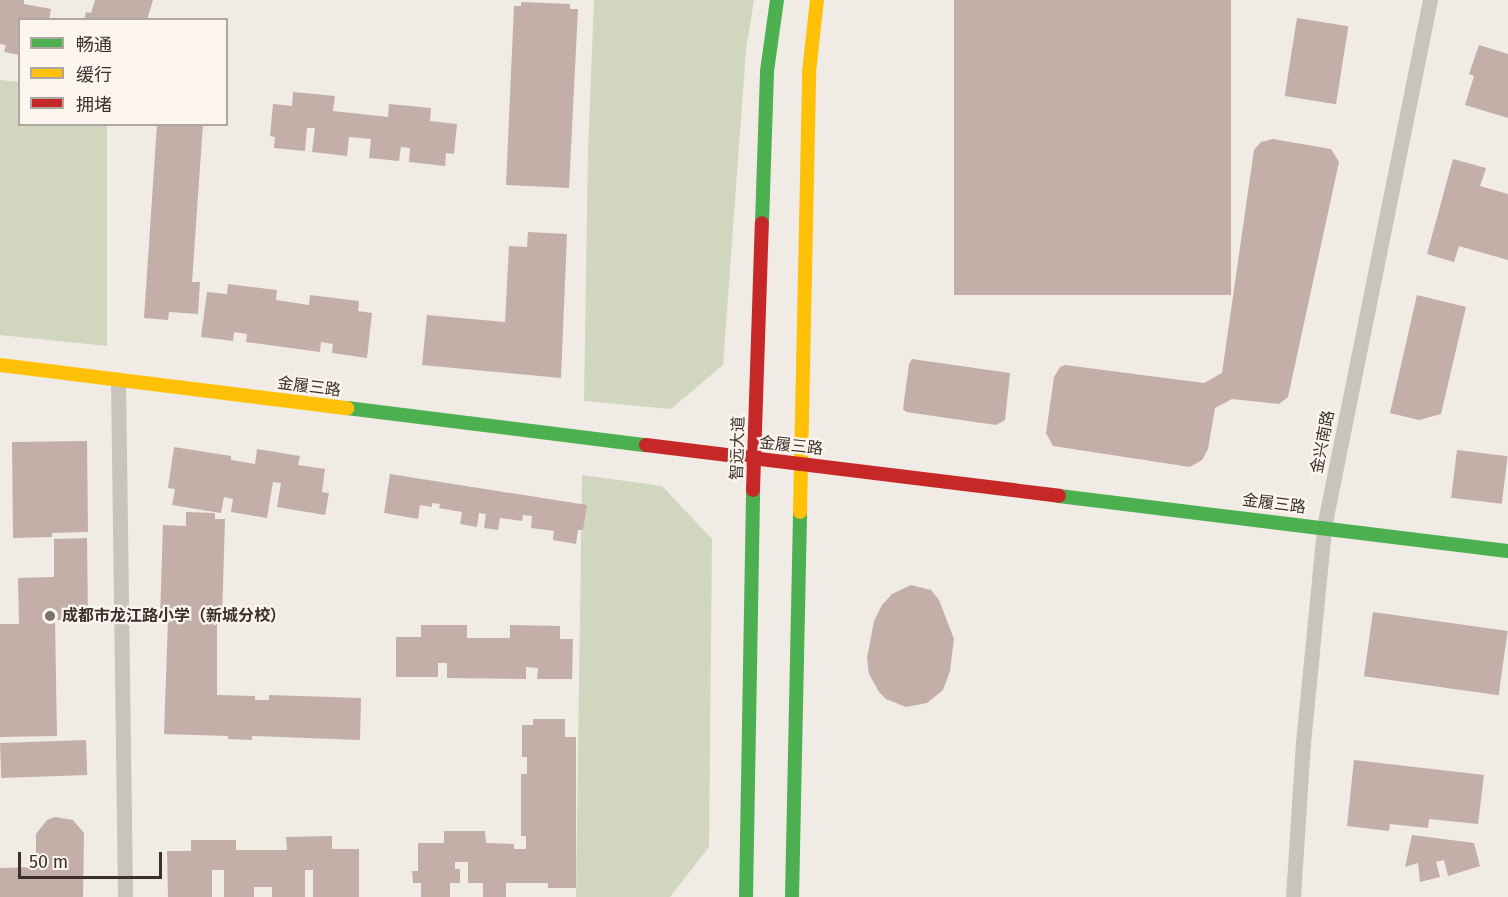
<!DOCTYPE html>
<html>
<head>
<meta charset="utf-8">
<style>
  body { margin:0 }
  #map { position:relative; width:1508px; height:897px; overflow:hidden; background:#f0ebe5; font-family:"Fira Sans","Noto Sans SC",sans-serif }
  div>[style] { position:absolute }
  .green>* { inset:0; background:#d1d6bf }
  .building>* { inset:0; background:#c3afa7; transform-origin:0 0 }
  .street>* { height:15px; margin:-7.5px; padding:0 7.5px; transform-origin:7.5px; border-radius:7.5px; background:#c9c3be }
  .fast>* { height:14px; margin:-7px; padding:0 7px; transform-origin:7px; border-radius:7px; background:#4caf50 }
  .slow>* { height:14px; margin:-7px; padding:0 7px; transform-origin:7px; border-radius:7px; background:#ffc107 }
  .jam>* { height:14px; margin:-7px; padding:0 7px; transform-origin:7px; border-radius:7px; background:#c62828 }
  .dots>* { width:16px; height:16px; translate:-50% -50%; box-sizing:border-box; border:3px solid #fbf5ee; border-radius:50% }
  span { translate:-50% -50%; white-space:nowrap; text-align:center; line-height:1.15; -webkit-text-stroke:4.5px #fbf5ee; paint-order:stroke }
  .street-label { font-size:16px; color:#3b302b }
  .poi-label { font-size:16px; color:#3b302b; font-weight:700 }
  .left { translate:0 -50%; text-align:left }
  .legend { position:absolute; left:18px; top:18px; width:210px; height:108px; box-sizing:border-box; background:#fbf5ee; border:2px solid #aea6a0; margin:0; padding:8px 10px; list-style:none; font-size:18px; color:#3b302b }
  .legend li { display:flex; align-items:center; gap:12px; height:30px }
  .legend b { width:30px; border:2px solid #aea6a0 }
  .scale { position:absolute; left:18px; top:852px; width:144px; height:27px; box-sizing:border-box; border:3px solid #3b302b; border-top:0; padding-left:8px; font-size:18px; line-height:21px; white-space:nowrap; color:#3b302b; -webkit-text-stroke:4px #fbf5ee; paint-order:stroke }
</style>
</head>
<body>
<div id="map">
  <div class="green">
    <i style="clip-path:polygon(594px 0,754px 0,746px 50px,723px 365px,671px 409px,584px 401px,588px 151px)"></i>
    <i style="clip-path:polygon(0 80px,19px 82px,20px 124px,107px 125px,107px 346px,0 335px)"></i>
    <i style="clip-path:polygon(582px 475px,662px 486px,712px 539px,709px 847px,670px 897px,576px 897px)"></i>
  </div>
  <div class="building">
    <i style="clip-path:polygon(0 0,24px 0,24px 4px,51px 9px,49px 20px,20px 20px,20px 55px,4px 52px,6px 45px,0 44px)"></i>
    <i style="clip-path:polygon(95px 0,153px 0,147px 20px,84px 20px,86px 12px,91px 13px)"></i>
    <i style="left:954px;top:0;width:277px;height:295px"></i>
    <i style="clip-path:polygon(521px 2px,570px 4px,570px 9px,578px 9px,569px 188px,506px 185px,514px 6px,521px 6px)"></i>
    <i style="left:1297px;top:18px;width:52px;height:79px;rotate:9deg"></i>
    <i style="clip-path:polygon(1479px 45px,1508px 54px,1508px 118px,1465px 105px,1474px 76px,1469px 74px)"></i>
    <i style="clip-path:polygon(293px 92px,335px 96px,333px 111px,388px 117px,389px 104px,431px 108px,430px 121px,457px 124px,454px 154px,446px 153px,445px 166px,409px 162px,410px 148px,401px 147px,399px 161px,369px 158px,371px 139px,349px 137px,347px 156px,312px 152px,315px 128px,307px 128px,305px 151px,274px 148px,275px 137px,270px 136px,273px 104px,292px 106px)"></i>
    <i style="clip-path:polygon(157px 124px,203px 124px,192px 282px,200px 282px,198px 314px,169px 312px,168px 320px,144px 318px)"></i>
    <i style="clip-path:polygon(1273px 139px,1331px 149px,1339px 162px,1288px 397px,1279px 404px,1232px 399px,1215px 408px,1208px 449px,1202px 460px,1190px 467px,1053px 446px,1046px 433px,1054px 377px,1060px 367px,1065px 365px,1204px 383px,1222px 373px,1254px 150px,1261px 142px)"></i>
    <i style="clip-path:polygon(1453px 159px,1486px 168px,1480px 186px,1508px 194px,1508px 260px,1459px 246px,1454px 262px,1427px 254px)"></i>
    <i style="clip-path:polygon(528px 232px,567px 234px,561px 378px,422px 365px,427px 315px,505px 322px,509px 246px,527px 247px)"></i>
    <i style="clip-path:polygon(228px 284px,277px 290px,276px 300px,309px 305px,310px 295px,359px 301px,358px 311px,372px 313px,367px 358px,332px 353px,333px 344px,321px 342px,320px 352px,246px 342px,247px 334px,234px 332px,233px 341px,201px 337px,207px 292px,227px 294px)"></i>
    <i style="clip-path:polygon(1417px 295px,1466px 307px,1441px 414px,1419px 420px,1390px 413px)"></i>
    <i style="clip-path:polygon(912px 359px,1010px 373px,1005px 420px,996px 425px,906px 412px,903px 409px,909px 364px)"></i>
    <i style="clip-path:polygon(87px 441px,88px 532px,52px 533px,52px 537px,13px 538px,12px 442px)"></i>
    <i style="clip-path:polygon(174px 447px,231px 456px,231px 460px,255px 464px,257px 449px,300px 456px,298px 465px,325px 469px,322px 492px,329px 493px,325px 515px,277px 507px,281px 483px,273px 482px,267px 518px,231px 512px,233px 499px,224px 497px,221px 513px,172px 505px,175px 489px,168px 488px)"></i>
    <i style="left:1457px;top:450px;width:51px;height:48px;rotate:7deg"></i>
    <i style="clip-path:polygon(390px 474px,587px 505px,583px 530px,578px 530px,576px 544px,553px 540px,554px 531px,531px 528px,532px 516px,523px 515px,522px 521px,500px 518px,498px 530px,484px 528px,486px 514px,479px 513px,477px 527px,460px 524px,462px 512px,439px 508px,440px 504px,432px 503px,432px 507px,420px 505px,418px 519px,384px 513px)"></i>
    <i style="clip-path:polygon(186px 512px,215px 513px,215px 519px,225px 519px,222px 619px,217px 619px,217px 695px,255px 696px,255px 700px,269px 700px,269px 695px,361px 698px,360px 740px,252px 736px,252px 740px,228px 739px,228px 736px,164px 734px,168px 619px,160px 618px,163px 525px,186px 526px)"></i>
    <i style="clip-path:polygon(87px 538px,88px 619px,55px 620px,57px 736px,0 737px,0 624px,19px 624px,18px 578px,54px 577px,54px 539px)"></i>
    <i style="clip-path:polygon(911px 585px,931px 590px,939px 600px,954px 639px,950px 671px,943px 690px,927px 703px,906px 707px,886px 699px,879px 692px,869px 674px,867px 658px,874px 621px,882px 605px,892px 594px)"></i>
    <i style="left:1373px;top:612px;width:136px;height:65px;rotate:8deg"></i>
    <i style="clip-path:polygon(421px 625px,467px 625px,467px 638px,510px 638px,510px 625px,560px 626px,560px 639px,573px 639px,572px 679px,537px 679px,538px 668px,526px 667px,526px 679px,447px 678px,447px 663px,438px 663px,438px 677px,396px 677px,396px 637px,421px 637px)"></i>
    <i style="clip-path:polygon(533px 719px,565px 719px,565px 737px,576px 737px,576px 888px,548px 888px,548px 883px,506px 883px,506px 897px,483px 897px,483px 883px,468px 883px,468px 862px,455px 862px,455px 869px,460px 869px,460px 883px,450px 883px,450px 897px,421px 897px,421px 883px,413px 883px,412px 871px,418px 871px,418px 843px,444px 843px,444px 831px,485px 831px,486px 843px,514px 844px,514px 849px,526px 849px,526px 836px,521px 836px,521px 774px,527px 774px,527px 757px,522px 757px,522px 725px,533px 725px)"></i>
    <i style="left:86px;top:740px;width:35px;height:86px;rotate:88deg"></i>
    <i style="clip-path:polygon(1354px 760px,1484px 775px,1478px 824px,1429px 819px,1428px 828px,1390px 824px,1389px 831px,1347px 826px)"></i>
    <i style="clip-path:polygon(55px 817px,73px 820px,84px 833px,83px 897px,0 897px,0 868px,36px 867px,36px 834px,47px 820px)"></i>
    <i style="clip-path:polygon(1412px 835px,1474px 843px,1480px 866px,1448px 876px,1444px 860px,1436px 862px,1440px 877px,1420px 882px,1418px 863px,1405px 867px)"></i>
    <i style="clip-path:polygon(332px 836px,332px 849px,359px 849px,359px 897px,313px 897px,313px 870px,305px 870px,305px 897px,272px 897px,272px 887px,254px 887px,254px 897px,224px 897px,224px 870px,212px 870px,212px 897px,168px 897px,167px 851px,191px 851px,191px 840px,236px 840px,236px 850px,287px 850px,286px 837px)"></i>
  </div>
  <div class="street">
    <i style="left:118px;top:380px;width:517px;rotate:89.22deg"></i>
    <i style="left:1293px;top:897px;width:154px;rotate:-86.3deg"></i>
    <i style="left:1303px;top:743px;width:217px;rotate:-84.4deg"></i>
    <i style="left:1324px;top:527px;width:538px;rotate:-78.63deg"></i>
  </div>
  <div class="fast">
    <i style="left:762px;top:223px;width:152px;rotate:-88.1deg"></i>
    <i style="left:767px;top:71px;width:72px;rotate:-82deg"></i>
    <i style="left:347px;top:408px;width:301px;rotate:7.1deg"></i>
    <i style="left:1059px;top:496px;width:452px;rotate:7deg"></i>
    <i style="left:746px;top:897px;width:407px;rotate:-89deg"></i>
    <i style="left:792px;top:897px;width:385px;rotate:-88.8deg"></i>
  </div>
  <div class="slow">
    <i style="left:0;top:365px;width:350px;rotate:7.1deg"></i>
    <i style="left:800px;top:512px;width:440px;rotate:-88.8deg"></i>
    <i style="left:809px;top:72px;width:72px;rotate:-83.7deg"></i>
  </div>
  <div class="jam">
    <i style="left:646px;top:445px;width:416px;rotate:7deg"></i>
    <i style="left:753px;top:490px;width:267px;rotate:-88.1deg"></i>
  </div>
  <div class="dots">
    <i style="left:50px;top:616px;background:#7a716c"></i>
  </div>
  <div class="street-label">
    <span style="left:309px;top:387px;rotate:7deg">金履三路</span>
    <span style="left:1323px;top:442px;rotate:-79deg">金兴南路</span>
    <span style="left:791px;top:446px;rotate:6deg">金履三路</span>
    <span style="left:738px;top:448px;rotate:-88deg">智远大道</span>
    <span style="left:1274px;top:504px;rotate:7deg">金履三路</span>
  </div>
  <div class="poi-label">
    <span class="left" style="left:62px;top:616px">成都市龙江路小学（新城分校）</span>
  </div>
  <ul class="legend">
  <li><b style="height:8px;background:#4caf50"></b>畅通</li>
  <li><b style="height:8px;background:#ffc107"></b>缓行</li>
  <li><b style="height:8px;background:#c62828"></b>拥堵</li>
  </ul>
  <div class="scale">50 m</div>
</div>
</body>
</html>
